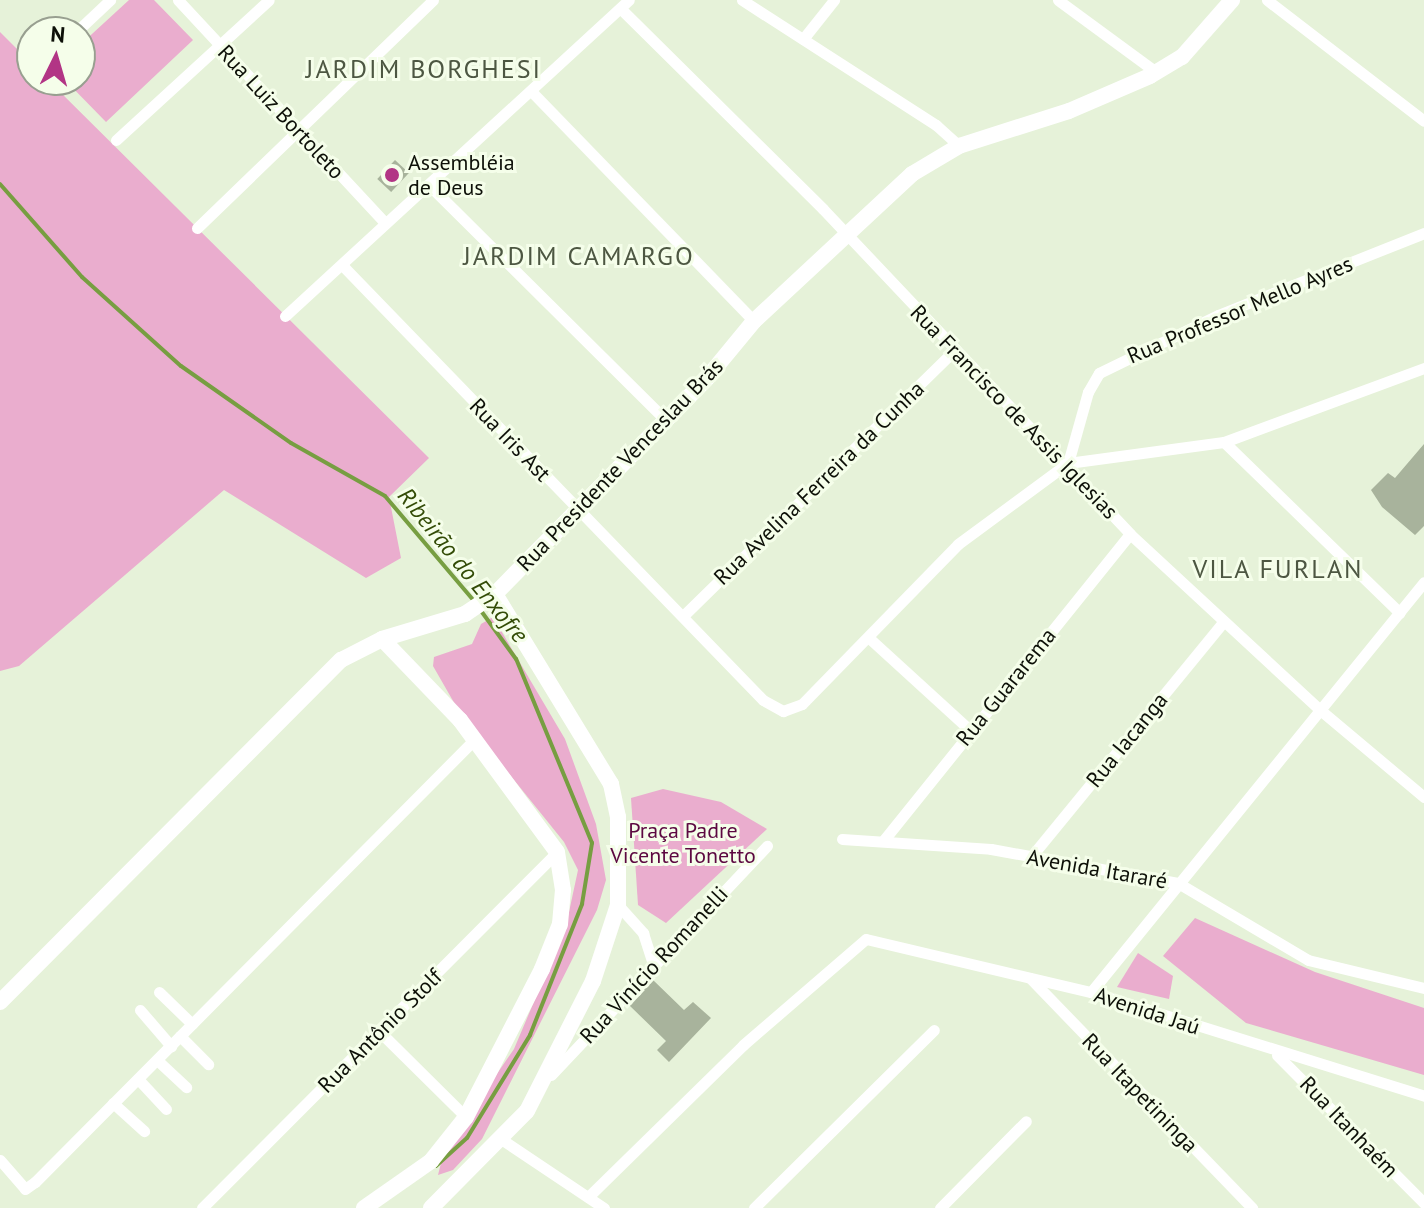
<!DOCTYPE html>
<html>
<head>
<meta charset="utf-8">
<style>
  body { margin:0 }
  #map { position:relative; width:1424px; height:1208px; overflow:hidden; background:#e6f2d9; font-family:"PT Sans",sans-serif }
  div>[style] { position:absolute }
  .green>* { inset:0; background:#eaadce }
  .stream>* { height:4px; margin:-2px; padding:0 2px; transform-origin:2px; border-radius:2px; background:#779e41 }
  .building>* { inset:0; background:#a8b39c; transform-origin:0 0 }
  .street>* { height:11px; margin:-5.5px; padding:0 5.5px; transform-origin:5.5px; border-radius:5.5px; background:#fff }
  .secondary>* { height:16px; margin:-8px; padding:0 8px; transform-origin:8px; border-radius:8px; background:#fff }
  .dots>* { width:22px; height:22px; translate:-50% -50%; box-sizing:border-box; border:4px solid #f5feea; border-radius:50% }
  span { translate:-50% -50%; white-space:nowrap; text-align:center; line-height:1.15; -webkit-text-stroke:6px #f5feea; paint-order:stroke }
  .street-label { font-size:22px; color:#0d1008 }
  .poi-label { font-size:22px; color:#0d1008 }
  .left { translate:0 -50%; text-align:left }
  .park-label { font-size:22px; color:#5c0841 }
  .water-label { font-size:24px; color:#334c07; font-style:italic }
  .quarter-label { font-size:26px; color:#4d5742; letter-spacing:2px }
  .north { position:absolute; left:16px; top:16px; width:80px; height:80px; box-sizing:border-box; background:#f5feea; border:2px solid #989f90; border-radius:50%; rotate:5deg; font-size:22px; font-weight:700; line-height:32px; text-align:center; color:#0d1008 }
  .north::after { content:''; display:block; margin:auto; width:28px; height:36px; background:#b23585; clip-path:polygon(50% 0,100% 100%,50% 72%,0 100%) }
</style>
</head>
<body>
<div id="map">
  <div class="green">
    <i style="clip-path:polygon(129px 0,154px 0,193px 40px,106px 122px,65px 80px,80px 80px,80px 45px)"></i>
    <i style="clip-path:polygon(0 32px,32px 64px,32px 80px,48px 80px,429px 458px,389px 497px,401px 558px,366px 578px,224px 490px,19px 666px,0 671px)"></i>
    <i style="clip-path:polygon(493px 617px,565px 739px,596px 824px,606px 880px,597px 910px,482px 1139px,453px 1170px,438px 1175px,444px 1151px,514px 1049px,566px 926px,578px 870px,564px 842px,460px 713px,433px 666px,434px 657px,472px 644px,481px 624px)"></i>
    <i style="clip-path:polygon(663px 789px,721px 802px,767px 829px,666px 923px,638px 905px,631px 798px)"></i>
    <i style="clip-path:polygon(1195px 918px,1315px 972px,1424px 1008px,1424px 1075px,1246px 1023px,1163px 956px)"></i>
    <i style="clip-path:polygon(1138px 953px,1173px 976px,1169px 999px,1117px 987px)"></i>
  </div>
  <div class="stream">
    <i style="left:0;top:184px;width:124px;rotate:48.6deg"></i>
    <i style="left:82px;top:277px;width:133px;rotate:42deg"></i>
    <i style="left:181px;top:366px;width:134px;rotate:35deg"></i>
    <i style="left:291px;top:443px;width:108px;rotate:29.4deg"></i>
    <i style="left:385px;top:496px;width:138px;rotate:49.7deg"></i>
    <i style="left:436px;top:1166px;width:42px;rotate:-42.1deg"></i>
    <i style="left:467px;top:1138px;width:121px;rotate:-58.5deg"></i>
    <i style="left:530px;top:1035px;width:141px;rotate:-68.3deg"></i>
    <i style="left:582px;top:904px;width:62px;rotate:-80.7deg"></i>
    <i style="left:592px;top:843px;width:199px;rotate:-112.4deg"></i>
    <i style="left:516px;top:659px;width:63px;rotate:-126deg"></i>
  </div>
  <div class="building">
    <i style="left:395px;top:160px;width:19px;height:26px;rotate:43deg"></i>
    <i style="clip-path:polygon(1424px 444px,1424px 526px,1415px 535px,1382px 507px,1371px 490px,1388px 473px,1395px 478px)"></i>
    <i style="clip-path:polygon(653px 980px,684px 1010px,693px 1002px,711px 1018px,669px 1062px,657px 1050px,666px 1041px,629px 1005px)"></i>
  </div>
  <div class="street">
    <i style="left:178px;top:0;width:304px;rotate:47.1deg"></i>
    <i style="left:742px;top:0;width:231px;rotate:32.8deg"></i>
    <i style="left:936px;top:125px;width:31px;rotate:42deg"></i>
    <i style="left:1058px;top:0;width:122px;rotate:36.3deg"></i>
    <i style="left:1267px;top:0;width:198px;rotate:37.6deg"></i>
    <i style="left:621px;top:9px;width:284px;rotate:44.7deg"></i>
    <i style="left:823px;top:209px;width:447px;rotate:46.6deg"></i>
    <i style="left:1130px;top:534px;width:258px;rotate:42.8deg"></i>
    <i style="left:1319px;top:709px;width:137px;rotate:40deg"></i>
    <i style="left:76px;top:32px;width:47px;rotate:-43.3deg"></i>
    <i style="left:803px;top:39px;width:50px;rotate:-51.5deg"></i>
    <i style="left:531px;top:91px;width:320px;rotate:45.9deg"></i>
    <i style="left:116px;top:140px;width:207px;rotate:-42.5deg"></i>
    <i style="left:430px;top:186px;width:331px;rotate:44.8deg"></i>
    <i style="left:197px;top:228px;width:328px;rotate:-44deg"></i>
    <i style="left:342px;top:265px;width:605px;rotate:45.94deg"></i>
    <i style="left:763px;top:700px;width:23px;rotate:29deg"></i>
    <i style="left:783px;top:711px;width:20px;rotate:-20deg"></i>
    <i style="left:802px;top:704px;width:223px;rotate:-45.7deg"></i>
    <i style="left:958px;top:544px;width:137px;rotate:-36.4deg"></i>
    <i style="left:1068px;top:463px;width:74px;rotate:-74.3deg"></i>
    <i style="left:1088px;top:392px;width:22px;rotate:-60deg"></i>
    <i style="left:1099px;top:373px;width:132px;rotate:-26deg"></i>
    <i style="left:1218px;top:315px;width:222px;rotate:-21.7deg"></i>
    <i style="left:285px;top:316px;width:467px;rotate:-42.6deg"></i>
    <i style="left:1224px;top:442px;width:245px;rotate:44.2deg"></i>
    <i style="left:1068px;top:463px;width:157px;rotate:-7.7deg"></i>
    <i style="left:1224px;top:442px;width:213px;rotate:-20.3deg"></i>
    <i style="left:683px;top:616px;width:380px;rotate:-44.4deg"></i>
    <i style="left:869px;top:638px;width:138px;rotate:42.4deg"></i>
    <i style="left:842px;top:839px;width:149px;rotate:3.8deg"></i>
    <i style="left:991px;top:849px;width:190px;rotate:10.3deg"></i>
    <i style="left:1178px;top:883px;width:151px;rotate:30.6deg"></i>
    <i style="left:1308px;top:960px;width:119px;rotate:13.6deg"></i>
    <i style="left:883px;top:841px;width:394px;rotate:-51.2deg"></i>
    <i style="left:1030px;top:858px;width:306px;rotate:-50.7deg"></i>
    <i style="left:618px;top:905px;width:38px;rotate:48deg"></i>
    <i style="left:643px;top:933px;width:32px;rotate:72deg"></i>
    <i style="left:1030px;top:978px;width:320px;rotate:46deg"></i>
    <i style="left:159px;top:992px;width:46px;rotate:44.1deg"></i>
    <i style="left:1091px;top:992px;width:528px;rotate:-50.92deg"></i>
    <i style="left:140px;top:1010px;width:48px;rotate:49.3deg"></i>
    <i style="left:380px;top:1032px;width:121px;rotate:44.7deg"></i>
    <i style="left:180px;top:1036px;width:40px;rotate:45deg"></i>
    <i style="left:1277px;top:1055px;width:209px;rotate:45.2deg"></i>
    <i style="left:157px;top:1060px;width:40px;rotate:43deg"></i>
    <i style="left:551px;top:1075px;width:315px;rotate:-46.7deg"></i>
    <i style="left:138px;top:1079px;width:41px;rotate:47deg"></i>
    <i style="left:113px;top:1103px;width:42px;rotate:42.1deg"></i>
    <i style="left:501px;top:1139px;width:124px;rotate:33.8deg"></i>
    <i style="left:0;top:1160px;width:38px;rotate:49deg"></i>
    <i style="left:25px;top:1189px;width:12px;rotate:-35deg"></i>
    <i style="left:35px;top:1182px;width:623px;rotate:-45.2deg"></i>
    <i style="left:588px;top:1197px;width:217px;rotate:-44.4deg"></i>
    <i style="left:743px;top:1045px;width:162px;rotate:-40.8deg"></i>
    <i style="left:866px;top:939px;width:231px;rotate:13.3deg"></i>
    <i style="left:1091px;top:992px;width:349px;rotate:17.3deg"></i>
    <i style="left:202px;top:1208px;width:503px;rotate:-45.08deg"></i>
    <i style="left:754px;top:1208px;width:253px;rotate:-44.7deg"></i>
    <i style="left:940px;top:1208px;width:122px;rotate:-45.3deg"></i>
  </div>
  <div class="secondary">
    <i style="left:0;top:1002px;width:483px;rotate:-45.1deg"></i>
    <i style="left:341px;top:660px;width:46px;rotate:-27.1deg"></i>
    <i style="left:382px;top:639px;width:87px;rotate:-16.8deg"></i>
    <i style="left:465px;top:614px;width:36px;rotate:-34deg"></i>
    <i style="left:495px;top:594px;width:303px;rotate:-45.5deg"></i>
    <i style="left:707px;top:378px;width:74px;rotate:-50.5deg"></i>
    <i style="left:754px;top:321px;width:216px;rotate:-42.9deg"></i>
    <i style="left:912px;top:174px;width:55px;rotate:-30.8deg"></i>
    <i style="left:959px;top:146px;width:115px;rotate:-17.7deg"></i>
    <i style="left:1069px;top:111px;width:88px;rotate:-23.4deg"></i>
    <i style="left:1150px;top:76px;width:37px;rotate:-31deg"></i>
    <i style="left:1182px;top:57px;width:76px;rotate:-48.7deg"></i>
    <i style="left:364px;top:1208px;width:82px;rotate:-35deg"></i>
    <i style="left:431px;top:1161px;width:56px;rotate:-51.5deg"></i>
    <i style="left:466px;top:1117px;width:166px;rotate:-62.8deg"></i>
    <i style="left:542px;top:969px;width:48px;rotate:-68.2deg"></i>
    <i style="left:560px;top:924px;width:34px;rotate:-85deg"></i>
    <i style="left:563px;top:890px;width:38px;rotate:-99deg"></i>
    <i style="left:557px;top:852px;width:164px;rotate:-126.3deg"></i>
    <i style="left:460px;top:720px;width:112px;rotate:-133.9deg"></i>
    <i style="left:431px;top:1208px;width:136px;rotate:-45.3deg"></i>
    <i style="left:527px;top:1111px;width:146px;rotate:-63.1deg"></i>
    <i style="left:593px;top:981px;width:80px;rotate:-71.8deg"></i>
    <i style="left:618px;top:905px;width:88px;rotate:-90deg"></i>
    <i style="left:618px;top:817px;width:34px;rotate:-102deg"></i>
    <i style="left:611px;top:784px;width:223px;rotate:-121.4deg"></i>
  </div>
  <div class="dots">
    <i style="left:392px;top:175px;background:#b23585"></i>
  </div>
  <div class="street-label">
    <span style="left:281px;top:112px;rotate:47deg">Rua Luiz Bortoleto</span>
    <span style="left:1240px;top:310px;rotate:-23deg">Rua Professor Mello Ayres</span>
    <span style="left:1014px;top:412px;rotate:46deg">Rua Francisco de Assis Iglesias</span>
    <span style="left:510px;top:440px;rotate:46deg">Rua Iris Ast</span>
    <span style="left:620px;top:465px;rotate:-46deg">Rua Presidente Venceslau Brás</span>
    <span style="left:819px;top:483px;rotate:-44deg">Rua Avelina Ferreira da Cunha</span>
    <span style="left:1006px;top:687px;rotate:-51deg">Rua Guararema</span>
    <span style="left:1127px;top:740px;rotate:-51deg">Rua Iacanga</span>
    <span style="left:1097px;top:869px;rotate:10deg">Avenida Itararé</span>
    <span style="left:654px;top:965px;rotate:-47deg">Rua Vinício Romanelli</span>
    <span style="left:1147px;top:1011px;rotate:18deg">Avenida Jaú</span>
    <span style="left:380px;top:1031px;rotate:-45deg">Rua Antônio Stolf</span>
    <span style="left:1140px;top:1093px;rotate:46deg">Rua Itapetininga</span>
    <span style="left:1349px;top:1127px;rotate:46deg">Rua Itanhaém</span>
  </div>
  <div class="poi-label">
    <span class="left" style="left:408px;top:175px">Assembléia<br>de Deus</span>
  </div>
  <div class="park-label">
    <span style="left:683px;top:843px">Praça Padre<br>Vicente Tonetto</span>
  </div>
  <div class="water-label">
    <span style="left:463px;top:565px;rotate:51deg">Ribeirão do Enxofre</span>
  </div>
  <div class="quarter-label">
    <span style="left:424px;top:69px">JARDIM BORGHESI</span>
    <span style="left:579px;top:256px">JARDIM CAMARGO</span>
    <span style="left:1278px;top:569px">VILA FURLAN</span>
  </div>
  <div class="north">N</div>
</div>
</body>
</html>
